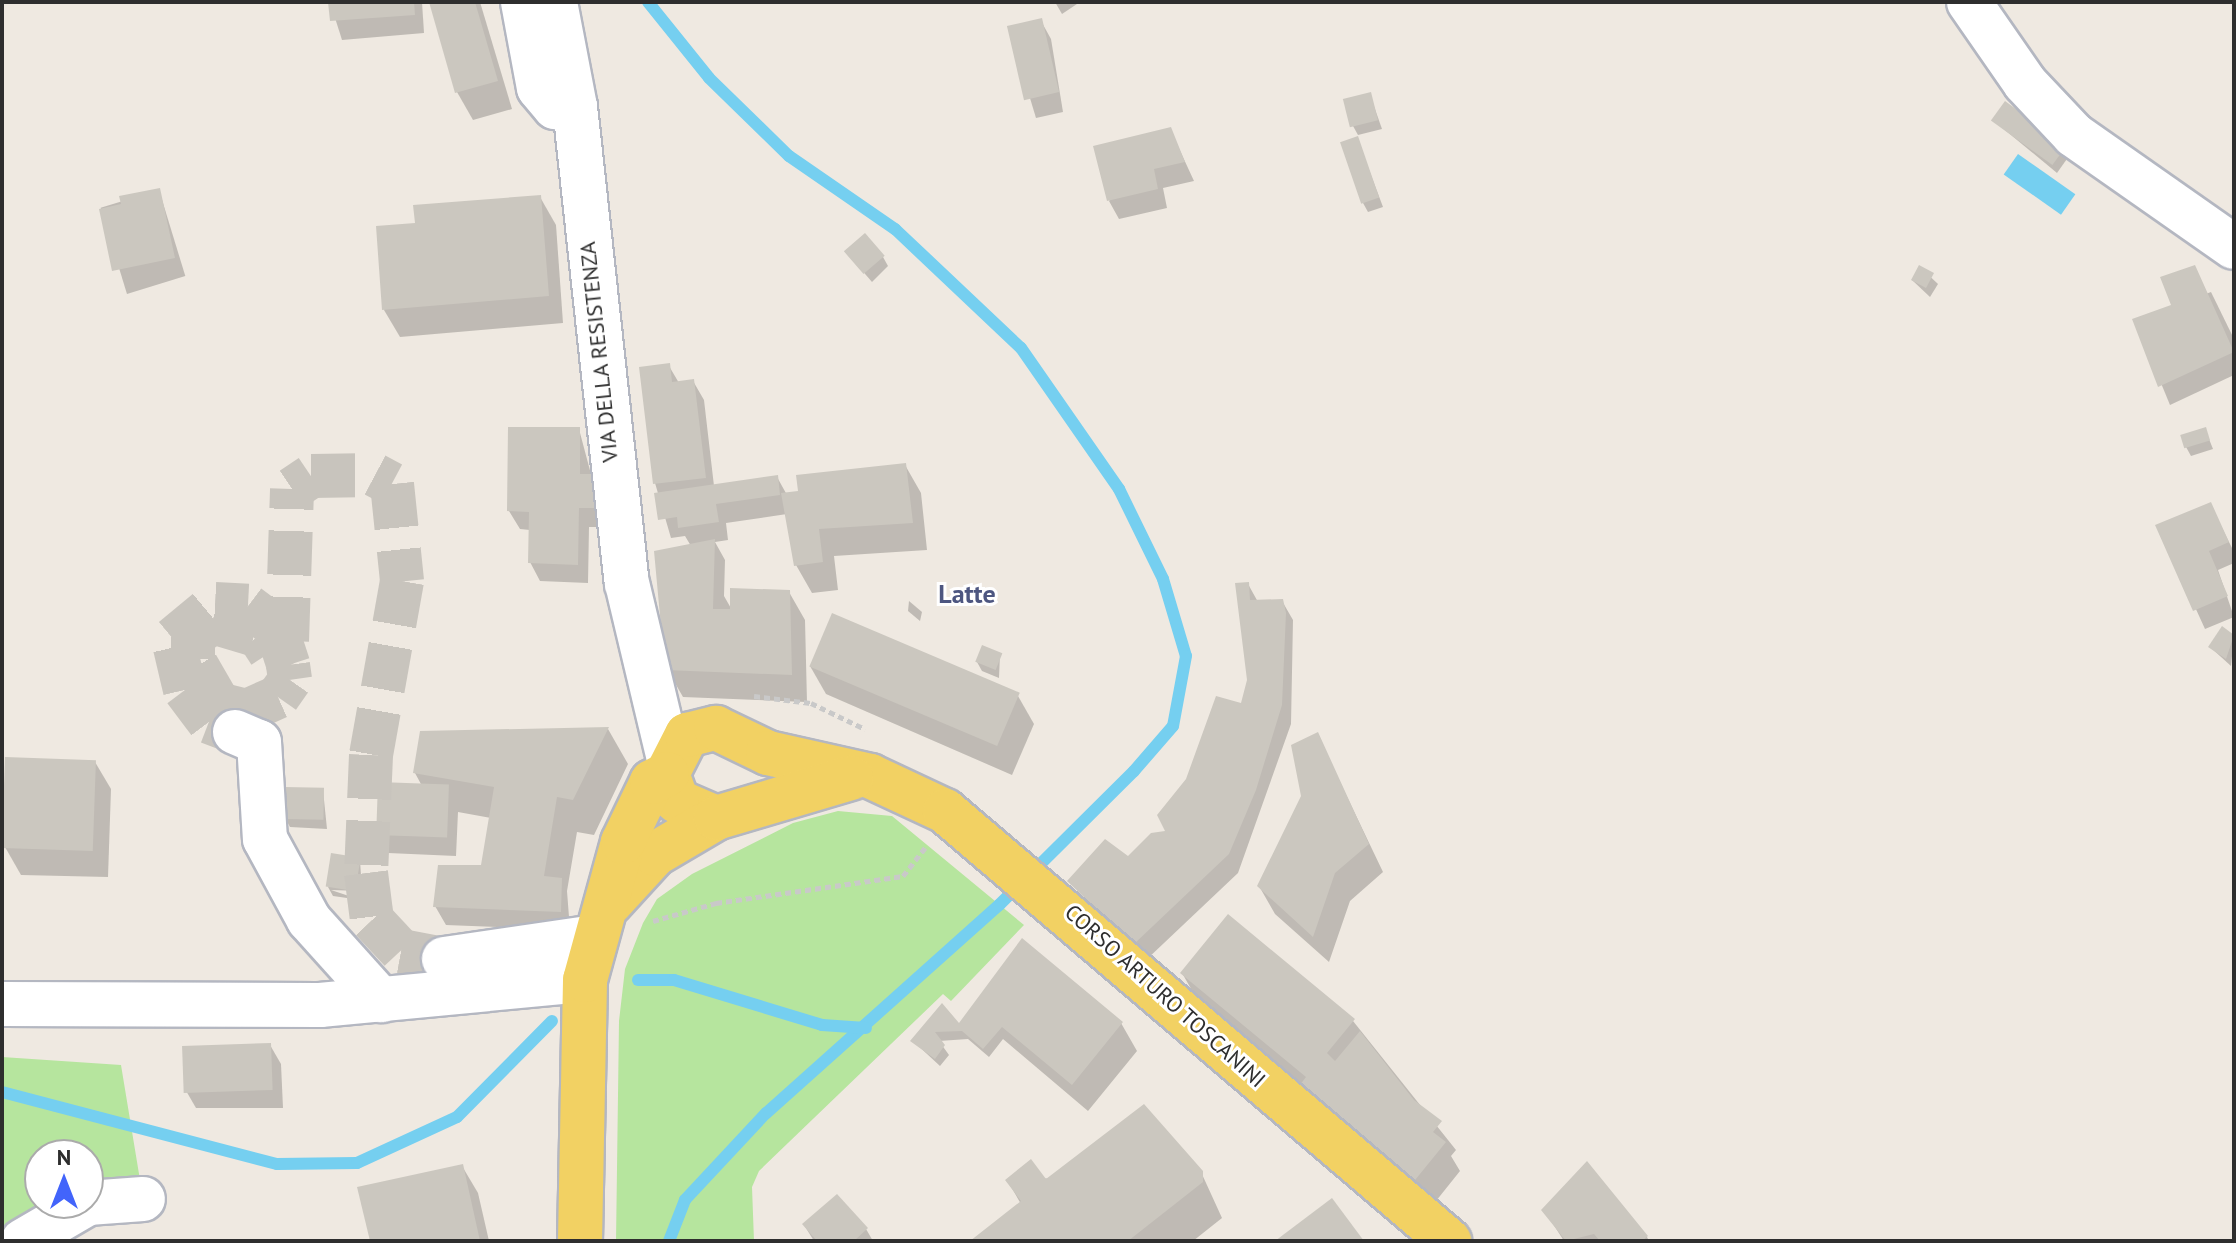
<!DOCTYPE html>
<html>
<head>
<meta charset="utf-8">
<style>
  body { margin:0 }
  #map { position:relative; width:2236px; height:1243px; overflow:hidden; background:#efe9e1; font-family:"PT Sans",sans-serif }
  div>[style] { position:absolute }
  .green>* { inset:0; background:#b6e59e }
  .water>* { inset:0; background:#75cff0; transform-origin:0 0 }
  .shadow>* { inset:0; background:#0003; transform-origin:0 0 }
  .stream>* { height:12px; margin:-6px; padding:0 6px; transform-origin:6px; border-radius:6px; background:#75cff0 }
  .building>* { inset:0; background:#cbc7bf; transform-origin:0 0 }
  .minor-tunnel>* { height:44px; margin-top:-22px; transform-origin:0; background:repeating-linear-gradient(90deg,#c8c4bd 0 44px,transparent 0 66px) }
  .path>* { height:5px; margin-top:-2.5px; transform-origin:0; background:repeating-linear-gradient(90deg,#c9c9c9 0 6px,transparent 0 10px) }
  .roads { filter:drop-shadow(2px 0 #b4b7c1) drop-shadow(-2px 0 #b4b7c1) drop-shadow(0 2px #b4b7c1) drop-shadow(0 -2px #b4b7c1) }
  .minor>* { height:44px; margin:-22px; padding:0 22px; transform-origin:22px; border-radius:22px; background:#fff }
  .major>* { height:44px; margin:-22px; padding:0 22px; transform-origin:22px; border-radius:22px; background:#f2d163 }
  span { translate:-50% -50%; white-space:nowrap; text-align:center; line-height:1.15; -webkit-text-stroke:6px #fff; paint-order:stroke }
  .street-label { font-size:22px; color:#2e2e2e }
  .quarter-label { font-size:26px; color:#4d5680; font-weight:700 }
  .frame { position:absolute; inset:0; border:4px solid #2e2e2e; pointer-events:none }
  .north { position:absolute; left:24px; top:1139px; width:80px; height:80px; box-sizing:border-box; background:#fff; border:2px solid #ababab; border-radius:50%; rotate:0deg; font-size:22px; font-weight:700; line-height:32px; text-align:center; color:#2e2e2e }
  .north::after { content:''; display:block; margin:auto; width:28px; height:36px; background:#4264fb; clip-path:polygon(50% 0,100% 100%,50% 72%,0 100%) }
</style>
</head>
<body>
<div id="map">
  <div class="green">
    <i style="clip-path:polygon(838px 811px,892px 816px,1024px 925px,951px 1001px,943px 994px,759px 1171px,752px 1187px,754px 1241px,616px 1241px,619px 1021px,625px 969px,643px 923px,657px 899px,692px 874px,793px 823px)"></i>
    <i style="clip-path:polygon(evenodd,2px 1057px,121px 1065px,141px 1186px,2px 1241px,2px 1057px,40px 1155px,88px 1155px,88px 1203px,40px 1203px,40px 1155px)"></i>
  </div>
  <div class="water">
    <i style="left:2018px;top:154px;width:70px;height:25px;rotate:35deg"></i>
  </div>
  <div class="shadow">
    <i style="clip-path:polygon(330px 2px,422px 2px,424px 33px,342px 40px)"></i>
    <i style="clip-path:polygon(431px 2px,480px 2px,512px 109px,473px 120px,457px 92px)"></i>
    <i style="clip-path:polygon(1055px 2px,1080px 2px,1062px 14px)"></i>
    <i style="clip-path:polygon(1041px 21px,1051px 39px,1063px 112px,1036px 118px,1010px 32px)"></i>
    <i style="clip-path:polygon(1370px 95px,1382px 129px,1358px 135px,1353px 126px)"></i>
    <i style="clip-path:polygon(1994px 121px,2069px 156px,2057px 173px)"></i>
    <i style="clip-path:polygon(1170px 129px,1194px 181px,1163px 188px,1167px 208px,1119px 219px,1109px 201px)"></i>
    <i style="clip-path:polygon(1357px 138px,1383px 207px,1368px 212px,1363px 203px)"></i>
    <i style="left:159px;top:190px;width:90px;height:61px;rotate:73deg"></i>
    <i style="clip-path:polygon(540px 197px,556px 225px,563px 323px,400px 337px,384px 310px,417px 225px)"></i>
    <i style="clip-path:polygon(847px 253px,883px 257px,888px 266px,872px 282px)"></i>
    <i style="clip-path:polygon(1920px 267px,1938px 284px,1930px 297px,1912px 280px)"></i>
    <i style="clip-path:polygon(2211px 292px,2234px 339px,2234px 375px,2170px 405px,2135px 320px)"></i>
    <i style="clip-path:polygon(669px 366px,679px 383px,693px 381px,704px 400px,714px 486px,777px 477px,787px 495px,905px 465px,921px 493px,927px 550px,834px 556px,838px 590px,812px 593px,796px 565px,787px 514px,726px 523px,728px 540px,715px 542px,725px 560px,724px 596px,732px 610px,789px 592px,805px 620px,807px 702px,683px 697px,667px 669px,656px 552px,691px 546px,685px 536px,671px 538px,655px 483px)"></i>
    <i style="clip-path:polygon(579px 429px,605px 527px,589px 527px,588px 583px,540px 581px,530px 562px,530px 530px,520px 529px,509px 511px)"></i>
    <i style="clip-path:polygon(2205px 429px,2213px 449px,2191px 456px,2186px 447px)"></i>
    <i style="clip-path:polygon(2210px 504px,2234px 552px,2234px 563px,2218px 570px,2234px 617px,2205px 629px,2158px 526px)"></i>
    <i style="clip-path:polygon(1248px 584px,1258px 602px,1282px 601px,1293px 620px,1291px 724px,1238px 873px,1145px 961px,1069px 881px,1128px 859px,1168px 833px,1242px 705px,1249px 680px)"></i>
    <i style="clip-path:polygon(909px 601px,922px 612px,920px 621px,908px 611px)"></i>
    <i style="clip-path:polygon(2223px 629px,2234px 637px,2231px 666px,2210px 647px)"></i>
    <i style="clip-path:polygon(1000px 654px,999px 678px,982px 671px,977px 662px)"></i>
    <i style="clip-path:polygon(810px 666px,1018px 696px,1034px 724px,1012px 775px,826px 694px)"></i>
    <i style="clip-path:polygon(608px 729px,628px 764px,594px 835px,577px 832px,567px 891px,570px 930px,446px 925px,435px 906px,487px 872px,491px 818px,458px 812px,456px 856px,388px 853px,377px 834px,422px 786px,415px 773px)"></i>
    <i style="clip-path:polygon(1317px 734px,1383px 872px,1350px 901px,1329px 962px,1275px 914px,1259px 886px,1303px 796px)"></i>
    <i style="clip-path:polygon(95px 762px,111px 789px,108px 877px,21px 875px,5px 847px)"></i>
    <i style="clip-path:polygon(323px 790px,327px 829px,290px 827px,285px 818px)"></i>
    <i style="clip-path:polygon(360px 860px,362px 891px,331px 890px,361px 900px,333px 896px,328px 887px)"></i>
    <i style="clip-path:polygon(1182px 973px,1353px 1021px,1456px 1150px,1451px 1156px,1460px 1171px,1428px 1211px,1302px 1086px,1198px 1001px)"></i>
    <i style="clip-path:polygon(942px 1006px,959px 1026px,1121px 1023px,1137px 1051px,1088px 1111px,1003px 1039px,989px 1057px,968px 1039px,939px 1041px,949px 1055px,940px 1066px,913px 1041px)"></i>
    <i style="clip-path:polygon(270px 1045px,281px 1064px,283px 1108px,196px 1108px,185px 1089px)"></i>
    <i style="clip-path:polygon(462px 1166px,478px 1193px,489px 1241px,372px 1241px)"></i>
    <i style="clip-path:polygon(1201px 1172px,1222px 1218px,1193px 1241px,973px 1241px,1021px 1204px,1007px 1180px)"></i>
    <i style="clip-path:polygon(1544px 1210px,1647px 1237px,1649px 1241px,1564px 1241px)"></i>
    <i style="clip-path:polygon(804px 1225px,866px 1229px,873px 1241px,814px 1241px)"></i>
  </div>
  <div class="stream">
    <i style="left:648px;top:2px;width:97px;rotate:51.2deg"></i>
    <i style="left:709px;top:78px;width:112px;rotate:44.3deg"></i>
    <i style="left:789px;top:156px;width:129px;rotate:34.6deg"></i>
    <i style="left:895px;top:229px;width:173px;rotate:43.4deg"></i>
    <i style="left:1021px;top:348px;width:172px;rotate:55.2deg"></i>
    <i style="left:1119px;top:489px;width:100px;rotate:63.9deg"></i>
    <i style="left:1163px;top:579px;width:80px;rotate:73.4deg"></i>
    <i style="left:1186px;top:656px;width:71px;rotate:100.5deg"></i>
    <i style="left:1173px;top:726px;width:60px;rotate:130.9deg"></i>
    <i style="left:1134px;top:771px;width:190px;rotate:135.2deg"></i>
    <i style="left:999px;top:905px;width:312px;rotate:138.2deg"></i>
    <i style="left:766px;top:1113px;width:119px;rotate:133deg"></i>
    <i style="left:685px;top:1200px;width:44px;rotate:111.3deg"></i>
    <i style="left:638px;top:980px;width:36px"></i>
    <i style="left:674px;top:980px;width:155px;rotate:16.9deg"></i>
    <i style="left:822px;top:1025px;width:44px;rotate:3.9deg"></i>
    <i style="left:2px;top:1092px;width:284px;rotate:14.7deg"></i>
    <i style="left:277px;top:1164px;width:80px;rotate:-0.7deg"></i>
    <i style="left:357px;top:1163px;width:110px;rotate:-24.7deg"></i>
    <i style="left:457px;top:1117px;width:135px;rotate:-45.3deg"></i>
  </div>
  <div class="building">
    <i style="clip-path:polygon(328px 2px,414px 2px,415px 15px,330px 21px)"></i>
    <i style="clip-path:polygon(429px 2px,475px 2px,498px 81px,455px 93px)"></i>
    <i style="left:1042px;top:18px;width:76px;height:36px;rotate:77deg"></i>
    <i style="left:1371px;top:92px;width:29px;height:29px;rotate:76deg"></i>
    <i style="left:2005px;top:101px;width:76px;height:24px;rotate:36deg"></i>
    <i style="clip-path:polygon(1171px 127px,1185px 162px,1154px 169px,1158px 189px,1107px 201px,1093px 146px)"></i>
    <i style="left:1358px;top:136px;width:65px;height:19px;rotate:71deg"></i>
    <i style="clip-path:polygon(160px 188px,175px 258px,112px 271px,99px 209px,121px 204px,119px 196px)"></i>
    <i style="clip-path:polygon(541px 195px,549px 296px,382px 310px,376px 226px,415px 223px,413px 205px)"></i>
    <i style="left:865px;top:233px;width:30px;height:28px;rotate:49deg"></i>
    <i style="left:1919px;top:265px;width:17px;height:17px;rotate:28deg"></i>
    <i style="clip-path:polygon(2195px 265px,2234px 352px,2158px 387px,2132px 319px,2171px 305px,2160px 277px)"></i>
    <i style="clip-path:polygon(670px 363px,672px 382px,694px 379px,706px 478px,653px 484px,639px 367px)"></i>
    <i style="clip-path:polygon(508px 427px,580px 427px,580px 474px,596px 474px,596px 508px,579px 508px,578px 565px,528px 563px,529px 512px,507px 511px)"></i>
    <i style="left:2206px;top:427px;width:14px;height:27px;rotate:73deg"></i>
    <i style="clip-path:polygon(906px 463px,913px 523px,819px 529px,823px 562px,794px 566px,781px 493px,798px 491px,796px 475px)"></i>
    <i style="clip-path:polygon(778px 475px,780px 495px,716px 504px,719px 522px,678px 528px,677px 517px,658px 520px,654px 493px)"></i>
    <i style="clip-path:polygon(2211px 502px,2229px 542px,2209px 551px,2228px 596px,2193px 611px,2155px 525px)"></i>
    <i style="clip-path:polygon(715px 539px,713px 609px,730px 609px,730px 588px,790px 590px,792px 675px,665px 670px,654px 551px)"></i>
    <i style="clip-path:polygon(1249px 582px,1250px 600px,1283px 599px,1286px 613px,1282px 705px,1256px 790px,1229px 854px,1134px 944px,1067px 881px,1105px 839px,1128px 856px,1151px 833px,1165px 831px,1157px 815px,1186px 779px,1216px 696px,1241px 703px,1247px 680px,1235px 583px)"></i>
    <i style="left:832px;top:613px;width:204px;height:58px;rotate:23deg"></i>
    <i style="clip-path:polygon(2222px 626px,2234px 635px,2226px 659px,2208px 647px)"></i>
    <i style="left:982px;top:645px;width:22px;height:18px;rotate:22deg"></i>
    <i style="clip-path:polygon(609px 727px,573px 800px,557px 797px,544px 876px,562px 878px,561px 912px,433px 907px,438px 865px,481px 865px,494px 787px,413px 773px,420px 731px)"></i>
    <i style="clip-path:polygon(1318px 732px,1369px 844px,1335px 873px,1313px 937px,1257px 886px,1301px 796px,1291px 745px)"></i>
    <i style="left:5px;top:757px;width:91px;height:91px;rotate:2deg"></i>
    <i style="left:378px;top:782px;width:71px;height:53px;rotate:2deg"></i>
    <i style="left:284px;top:787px;width:40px;height:32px;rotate:1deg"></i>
    <i style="left:331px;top:853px;width:30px;height:34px;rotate:9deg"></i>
    <i style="clip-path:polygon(1228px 914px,1355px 1019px,1327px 1053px,1335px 1061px,1360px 1031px,1414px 1100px,1442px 1121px,1433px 1132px,1446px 1142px,1411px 1185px,1296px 1090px,1306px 1077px,1180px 973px)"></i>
    <i style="clip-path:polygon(1022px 938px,1123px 1022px,1072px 1085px,1002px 1027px,983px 1049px,962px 1031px,935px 1032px,945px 1045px,935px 1059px,910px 1041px,942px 1003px,959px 1023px)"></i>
    <i style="left:271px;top:1043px;width:47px;height:89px;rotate:88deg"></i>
    <i style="clip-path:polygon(1144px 1104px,1203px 1171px,1203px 1182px,1128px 1241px,970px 1241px,1021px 1201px,1005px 1180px,1031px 1159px,1046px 1179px)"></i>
    <i style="clip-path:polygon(1587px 1161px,1648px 1236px,1642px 1241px,1600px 1241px,1594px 1234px,1566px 1241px,1541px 1210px)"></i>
    <i style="clip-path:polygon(463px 1164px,480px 1241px,370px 1241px,357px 1187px)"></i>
    <i style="clip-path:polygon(837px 1194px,868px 1228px,854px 1241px,817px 1241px,802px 1224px)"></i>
    <i style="clip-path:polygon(1332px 1198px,1364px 1241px,1275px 1241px)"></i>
  </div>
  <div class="minor-tunnel">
    <i style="left:235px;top:732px;width:28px;rotate:-159deg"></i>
    <i style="left:209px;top:722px;width:40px;rotate:-127deg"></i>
    <i style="left:185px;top:690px;width:52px;rotate:-103.2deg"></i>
    <i style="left:173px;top:639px;width:55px;rotate:-39.8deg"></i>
    <i style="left:215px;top:604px;width:33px;rotate:3deg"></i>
    <i style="left:248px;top:606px;width:35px;rotate:37deg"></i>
    <i style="left:276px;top:627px;width:40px;rotate:72deg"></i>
    <i style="left:288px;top:665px;width:15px;rotate:82deg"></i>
    <i style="left:290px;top:680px;width:21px;rotate:125deg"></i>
    <i style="left:278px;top:697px;width:34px;rotate:156deg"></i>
    <i style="left:247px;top:711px;width:29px;rotate:-166deg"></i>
    <i style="left:219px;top:704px;width:52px;rotate:-120deg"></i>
    <i style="left:193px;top:659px;width:22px;rotate:-90deg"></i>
    <i style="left:193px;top:637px;width:24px;rotate:-38deg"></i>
    <i style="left:212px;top:622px;width:49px;rotate:16.6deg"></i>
    <i style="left:259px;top:636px;width:20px;rotate:57deg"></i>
    <i style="left:270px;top:653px;width:21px;rotate:-35deg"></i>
    <i style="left:287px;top:641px;width:152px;rotate:-88.1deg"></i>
    <i style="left:292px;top:489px;width:23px;rotate:-34deg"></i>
    <i style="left:311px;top:476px;width:64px;rotate:-0.9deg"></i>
    <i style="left:375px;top:475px;width:19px;rotate:28deg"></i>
    <i style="left:392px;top:484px;width:98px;rotate:84.1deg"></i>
    <i style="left:402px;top:581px;width:177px;rotate:100.1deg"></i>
    <i style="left:371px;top:755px;width:118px;rotate:92.4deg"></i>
    <i style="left:366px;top:873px;width:47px;rotate:82.7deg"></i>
    <i style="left:372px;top:920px;width:42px;rotate:46.9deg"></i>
    <i style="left:401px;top:951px;width:44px;rotate:10.5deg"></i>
  </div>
  <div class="path">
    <i style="left:754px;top:696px;width:57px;rotate:7deg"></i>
    <i style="left:811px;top:703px;width:60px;rotate:25.7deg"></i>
    <i style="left:653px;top:921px;width:66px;rotate:-15.9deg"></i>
    <i style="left:716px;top:903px;width:189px;rotate:-8.2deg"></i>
    <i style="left:903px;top:876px;width:36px;rotate:-52deg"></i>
  </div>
  <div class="roads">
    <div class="minor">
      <i style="left:523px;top:2px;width:87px;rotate:79.5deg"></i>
      <i style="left:539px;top:88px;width:25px;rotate:50deg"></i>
      <i style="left:555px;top:107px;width:20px"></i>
      <i style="left:555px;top:2px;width:107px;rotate:79.2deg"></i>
      <i style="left:575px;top:107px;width:479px;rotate:83.8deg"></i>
      <i style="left:627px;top:583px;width:181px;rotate:76.6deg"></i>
      <i style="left:1969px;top:2px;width:98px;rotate:55.3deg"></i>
      <i style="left:2025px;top:83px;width:71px;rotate:46.7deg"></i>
      <i style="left:2074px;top:135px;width:195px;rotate:35deg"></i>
      <i style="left:235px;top:732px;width:26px;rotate:23deg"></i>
      <i style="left:259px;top:742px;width:97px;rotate:86.5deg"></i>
      <i style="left:265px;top:839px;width:92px;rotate:61.5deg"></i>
      <i style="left:309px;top:920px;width:108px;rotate:48deg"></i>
      <i style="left:444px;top:959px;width:153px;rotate:-8.3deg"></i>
      <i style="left:2px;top:1004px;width:318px;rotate:0.2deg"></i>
      <i style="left:320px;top:1005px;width:266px;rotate:-5.4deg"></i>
      <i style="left:88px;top:1203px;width:55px;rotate:-4.2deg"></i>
      <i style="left:23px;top:1241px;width:75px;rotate:-30.3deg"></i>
    </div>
    <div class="major">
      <i style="left:716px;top:818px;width:43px;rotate:-156.4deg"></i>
      <i style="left:677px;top:801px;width:29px;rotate:-110deg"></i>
      <i style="left:667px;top:774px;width:44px;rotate:-62.9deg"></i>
      <i style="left:687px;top:735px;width:30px;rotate:-14deg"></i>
      <i style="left:716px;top:728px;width:58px;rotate:25.7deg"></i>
      <i style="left:768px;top:753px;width:105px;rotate:12.7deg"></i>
      <i style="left:870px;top:776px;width:83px;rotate:25deg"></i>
      <i style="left:945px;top:811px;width:663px;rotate:40.47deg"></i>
      <i style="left:610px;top:903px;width:67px;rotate:-47.4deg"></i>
      <i style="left:655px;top:854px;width:71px;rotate:-30.5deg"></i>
      <i style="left:716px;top:818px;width:141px;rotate:-16.5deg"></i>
      <i style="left:580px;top:1241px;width:261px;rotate:-88.9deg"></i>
      <i style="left:585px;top:980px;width:143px;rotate:-74.6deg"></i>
      <i style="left:623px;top:842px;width:67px;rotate:-64.2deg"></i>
      <i style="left:652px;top:782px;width:17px;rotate:-28deg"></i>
    </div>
  </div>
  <div class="street-label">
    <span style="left:599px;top:352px;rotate:-96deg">VIA DELLA RESISTENZA</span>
    <span style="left:1165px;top:996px;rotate:42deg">CORSO ARTURO TOSCANINI</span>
  </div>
  <div class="quarter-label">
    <span style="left:967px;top:594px">Latte</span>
  </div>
  <div class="frame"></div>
  <div class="north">N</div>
</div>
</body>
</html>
